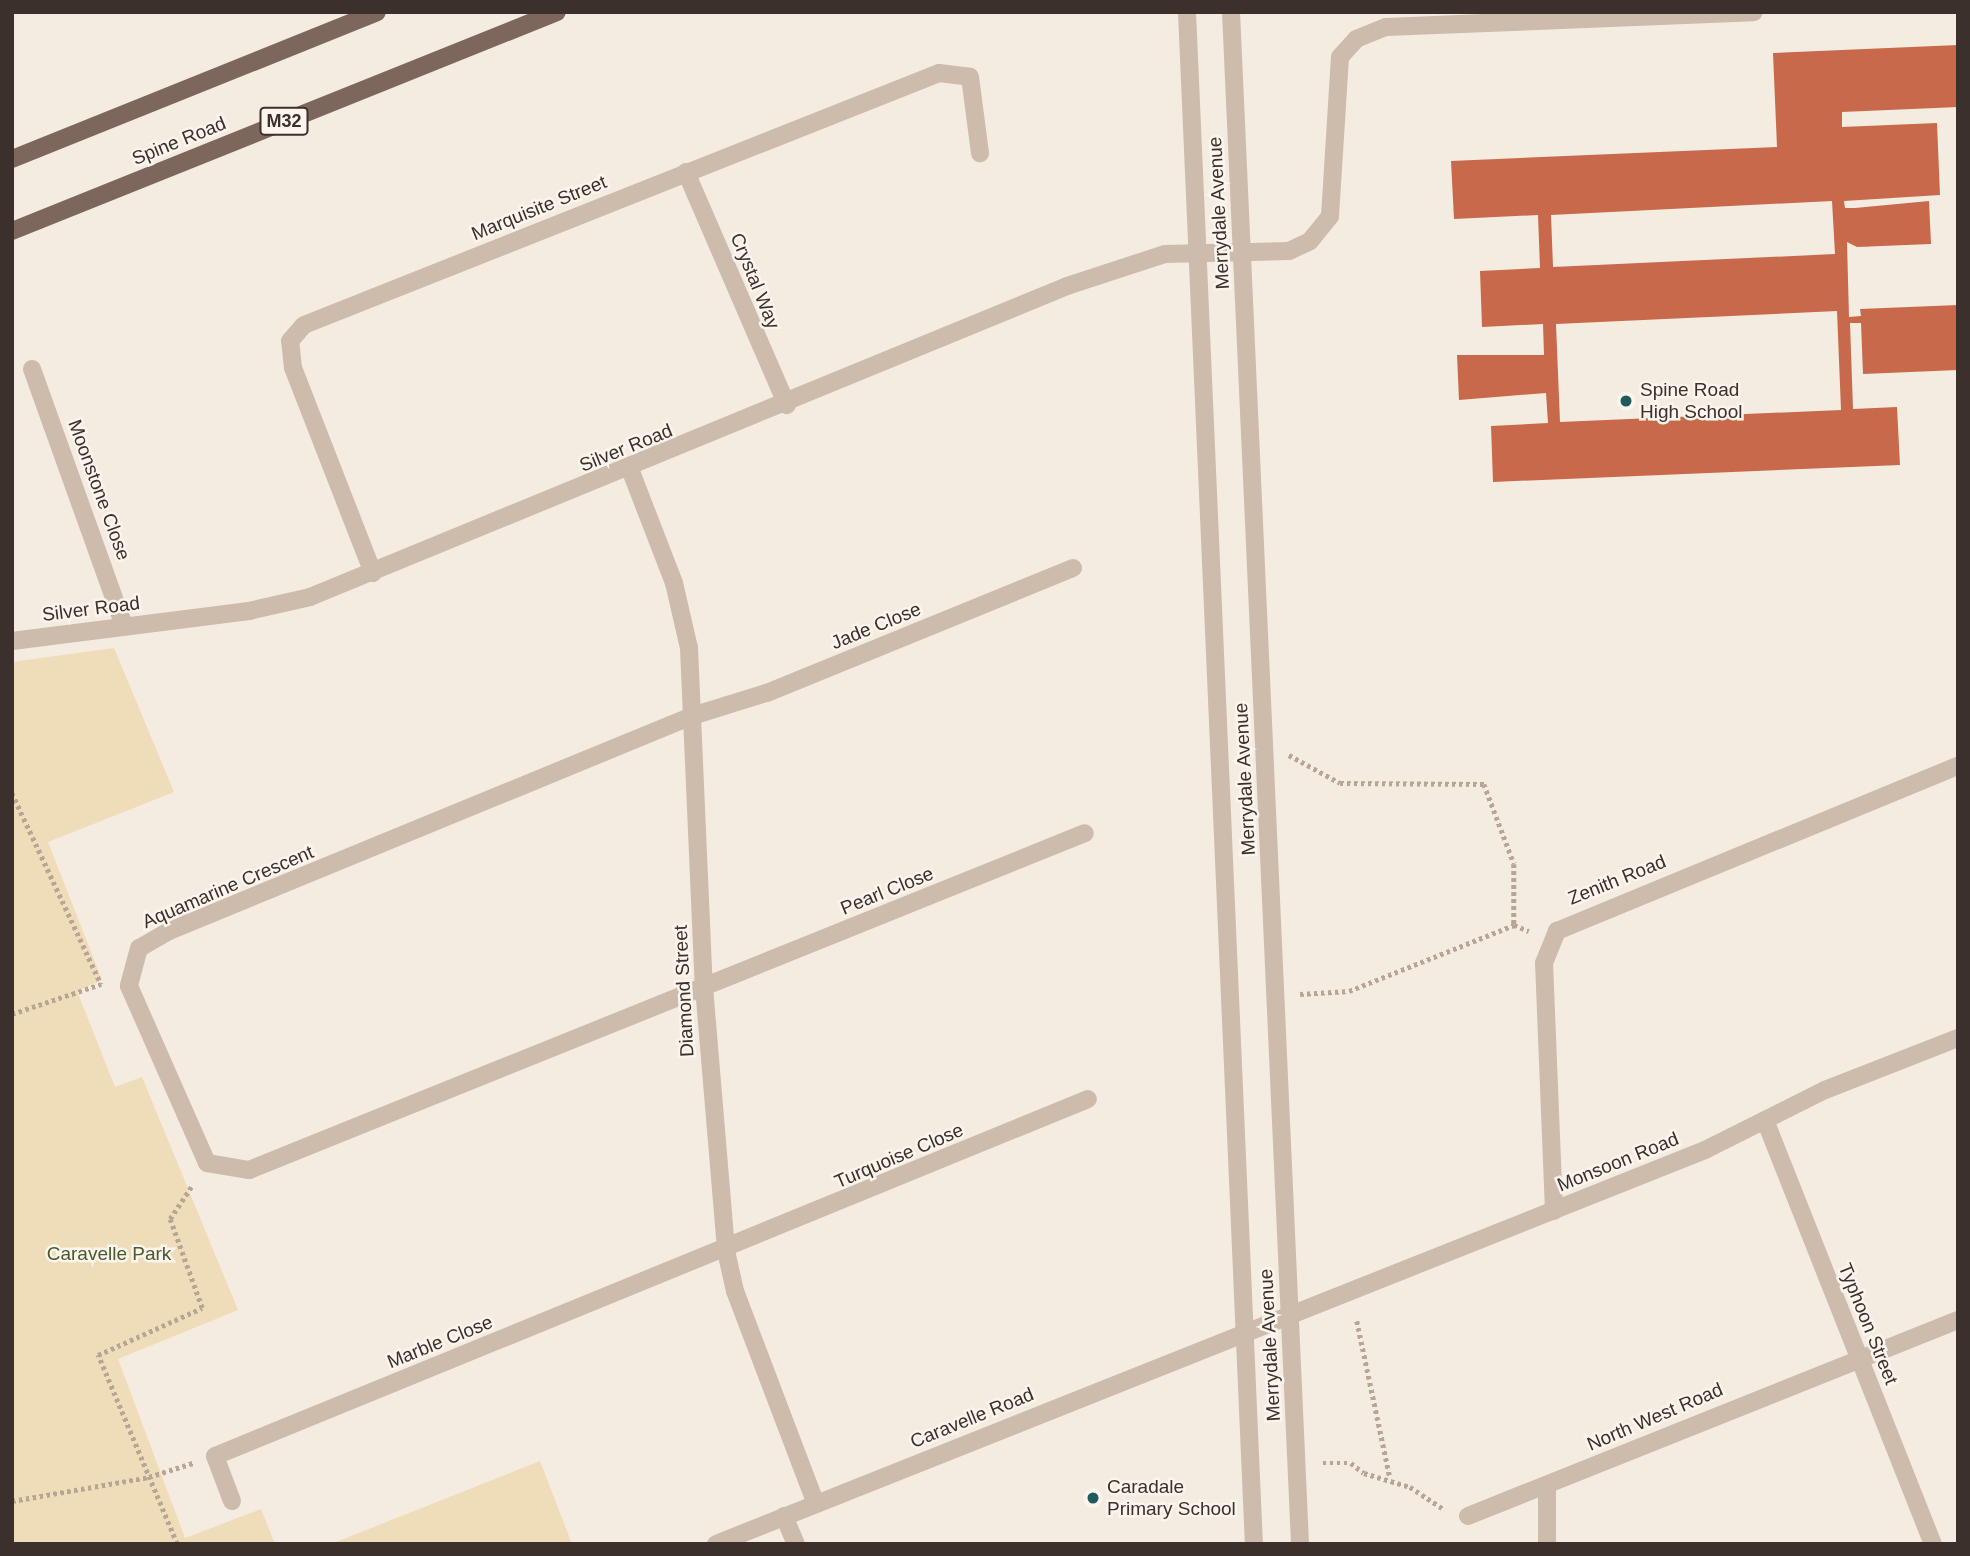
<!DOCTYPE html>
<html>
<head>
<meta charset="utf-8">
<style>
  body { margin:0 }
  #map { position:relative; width:1970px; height:1556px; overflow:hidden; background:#f4ebe1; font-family:Helvetica,sans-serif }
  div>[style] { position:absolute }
  .sand>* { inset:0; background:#efdcb8 }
  .building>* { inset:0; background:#c8694b }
  .path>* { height:4.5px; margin-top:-2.25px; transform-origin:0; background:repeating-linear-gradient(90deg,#b9a596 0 3.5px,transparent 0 7px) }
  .minor>* { height:18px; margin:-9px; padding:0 9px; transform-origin:9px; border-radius:9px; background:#cdbbac }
  .major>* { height:18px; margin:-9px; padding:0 9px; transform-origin:9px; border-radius:9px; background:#7d675c }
  .dots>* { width:19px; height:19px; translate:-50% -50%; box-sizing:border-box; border:4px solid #fbf5ee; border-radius:50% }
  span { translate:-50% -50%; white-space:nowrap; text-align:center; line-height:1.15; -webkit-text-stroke:5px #fbf5ee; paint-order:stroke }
  .shield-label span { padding:2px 5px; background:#fbf5ee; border:2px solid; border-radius:5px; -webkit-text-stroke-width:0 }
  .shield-label { font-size:18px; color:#3b302b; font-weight:700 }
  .street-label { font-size:19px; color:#3b302b }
  .poi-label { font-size:19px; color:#3b302b }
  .left { translate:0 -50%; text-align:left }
  .park-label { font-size:19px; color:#4a5a2e }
  .frame { position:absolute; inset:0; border:14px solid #3b302b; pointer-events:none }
</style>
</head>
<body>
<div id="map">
  <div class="sand">
    <i style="clip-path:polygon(114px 648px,174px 792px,48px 842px,102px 980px,77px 991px,115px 1087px,142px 1077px,238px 1310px,118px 1359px,185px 1538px,261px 1509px,275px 1544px,12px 1544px,12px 662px)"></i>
    <i style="clip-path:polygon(540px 1461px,572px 1544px,331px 1544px)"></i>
  </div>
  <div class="building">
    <i style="clip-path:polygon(evenodd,1958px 45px,1958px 107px,1842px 112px,1842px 127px,1937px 123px,1940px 195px,1844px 201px,1845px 208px,1855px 208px,1929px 201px,1931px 244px,1857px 247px,1847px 242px,1849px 317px,1861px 316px,1860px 309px,1958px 305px,1958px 370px,1863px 374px,1861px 323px,1850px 323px,1853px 409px,1897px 407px,1900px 465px,1493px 482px,1491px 426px,1548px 423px,1546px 393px,1459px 400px,1457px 355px,1544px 355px,1543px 324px,1482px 327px,1480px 271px,1540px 268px,1538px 215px,1454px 219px,1451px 161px,1777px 147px,1773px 53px,1958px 45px,1832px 201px,1835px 254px,1553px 267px,1551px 215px,1832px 201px,1958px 45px,1837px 311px,1841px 410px,1560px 422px,1556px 324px,1837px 311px)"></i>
  </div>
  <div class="path">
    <i style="left:1289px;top:755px;width:58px;rotate:28.8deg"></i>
    <i style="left:1340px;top:783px;width:144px;rotate:0.4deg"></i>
    <i style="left:1484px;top:784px;width:85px;rotate:69.4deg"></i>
    <i style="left:1514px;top:864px;width:61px;rotate:90deg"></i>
    <i style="left:12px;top:793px;width:211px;rotate:65deg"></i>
    <i style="left:1300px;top:994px;width:49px;rotate:-3.5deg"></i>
    <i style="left:1349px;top:991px;width:178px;rotate:-21.8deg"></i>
    <i style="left:1514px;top:925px;width:16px;rotate:22deg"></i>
    <i style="left:12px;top:1014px;width:94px;rotate:-18.6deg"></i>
    <i style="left:1357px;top:1321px;width:160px;rotate:78.1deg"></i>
    <i style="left:1323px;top:1463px;width:28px"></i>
    <i style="left:1351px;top:1463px;width:16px;rotate:38deg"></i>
    <i style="left:1364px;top:1473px;width:48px;rotate:16.9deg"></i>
    <i style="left:1410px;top:1487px;width:42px;rotate:33.3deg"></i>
    <i style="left:12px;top:1501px;width:139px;rotate:-9.9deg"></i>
    <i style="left:149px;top:1477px;width:46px;rotate:-17.7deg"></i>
    <i style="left:177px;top:1544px;width:205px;rotate:-112.7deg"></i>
    <i style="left:98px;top:1355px;width:114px;rotate:-24.3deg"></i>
    <i style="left:202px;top:1308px;width:95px;rotate:-109.8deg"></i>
    <i style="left:170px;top:1219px;width:42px;rotate:-56.7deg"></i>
  </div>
  <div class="minor">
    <i style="left:1187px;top:12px;width:1533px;rotate:87.5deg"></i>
    <i style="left:1231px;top:12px;width:1534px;rotate:87.42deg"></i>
    <i style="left:686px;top:172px;width:254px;rotate:66.6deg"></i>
    <i style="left:32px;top:369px;width:273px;rotate:70.3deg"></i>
    <i style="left:630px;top:469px;width:122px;rotate:68.9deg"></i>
    <i style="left:674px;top:583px;width:67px;rotate:77deg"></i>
    <i style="left:689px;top:648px;width:339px;rotate:87.5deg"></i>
    <i style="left:704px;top:987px;width:265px;rotate:85.2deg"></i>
    <i style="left:726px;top:1251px;width:41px;rotate:77.3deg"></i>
    <i style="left:735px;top:1291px;width:228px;rotate:69.2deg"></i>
    <i style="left:1073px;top:568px;width:331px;rotate:157.8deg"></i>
    <i style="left:766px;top:693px;width:77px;rotate:162.7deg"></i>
    <i style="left:692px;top:716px;width:565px;rotate:157.65deg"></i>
    <i style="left:169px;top:931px;width:34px;rotate:150deg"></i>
    <i style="left:139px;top:948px;width:39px;rotate:105deg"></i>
    <i style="left:129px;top:986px;width:193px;rotate:66.2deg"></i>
    <i style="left:207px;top:1163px;width:43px;rotate:9.5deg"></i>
    <i style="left:249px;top:1170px;width:901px;rotate:-21.95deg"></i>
    <i style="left:373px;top:573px;width:220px;rotate:-111.3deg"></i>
    <i style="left:293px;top:368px;width:27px;rotate:-96deg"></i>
    <i style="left:290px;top:341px;width:21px;rotate:-49deg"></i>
    <i style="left:304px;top:325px;width:683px;rotate:-21.65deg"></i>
    <i style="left:939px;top:73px;width:31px;rotate:7deg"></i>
    <i style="left:970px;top:77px;width:77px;rotate:82.5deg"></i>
    <i style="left:12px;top:641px;width:239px;rotate:-7.2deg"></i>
    <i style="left:249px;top:611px;width:63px;rotate:-12.9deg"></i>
    <i style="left:310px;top:597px;width:818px;rotate:-22.33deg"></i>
    <i style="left:1067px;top:286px;width:103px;rotate:-18.1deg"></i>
    <i style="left:1165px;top:254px;width:124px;rotate:-1.4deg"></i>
    <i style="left:1289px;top:251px;width:23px;rotate:-25deg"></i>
    <i style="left:1310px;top:241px;width:32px;rotate:-51deg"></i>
    <i style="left:1330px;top:216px;width:159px;rotate:-86.4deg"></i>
    <i style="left:1340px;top:57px;width:24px;rotate:-48deg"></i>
    <i style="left:1356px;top:39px;width:32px;rotate:-22deg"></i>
    <i style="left:1386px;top:27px;width:368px;rotate:-2.3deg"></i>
    <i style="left:1765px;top:1120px;width:456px;rotate:68.4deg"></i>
    <i style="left:1554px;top:1211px;width:248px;rotate:-92.3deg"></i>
    <i style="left:1544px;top:963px;width:35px;rotate:-68deg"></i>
    <i style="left:1557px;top:931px;width:434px;rotate:-22.4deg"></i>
    <i style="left:1547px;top:1485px;width:59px;rotate:90deg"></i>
    <i style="left:232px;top:1501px;width:48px;rotate:-110.7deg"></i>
    <i style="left:215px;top:1456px;width:943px;rotate:-22.24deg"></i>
    <i style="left:784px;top:1516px;width:30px;rotate:67deg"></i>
    <i style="left:1468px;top:1516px;width:528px;rotate:-21.8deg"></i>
    <i style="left:716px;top:1544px;width:1065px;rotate:-21.72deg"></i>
    <i style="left:1705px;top:1150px;width:134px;rotate:-26.6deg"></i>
    <i style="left:1825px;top:1090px;width:143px;rotate:-21.4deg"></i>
  </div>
  <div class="major">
    <i style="left:12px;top:159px;width:393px;rotate:-21.9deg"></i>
    <i style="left:12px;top:231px;width:587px;rotate:-21.89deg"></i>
  </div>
  <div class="dots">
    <i style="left:1626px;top:401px;background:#1f5a5e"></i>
    <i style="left:1093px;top:1498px;background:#1f5a5e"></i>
  </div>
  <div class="shield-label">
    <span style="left:284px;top:121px">M32</span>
  </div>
  <div class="street-label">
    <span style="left:179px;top:141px;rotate:-22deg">Spine Road</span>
    <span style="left:539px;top:208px;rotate:-22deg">Marquisite Street</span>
    <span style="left:1219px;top:213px;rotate:-93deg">Merrydale Avenue</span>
    <span style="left:755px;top:281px;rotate:68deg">Crystal Way</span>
    <span style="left:626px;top:448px;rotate:-22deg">Silver Road</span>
    <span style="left:99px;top:490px;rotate:70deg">Moonstone Close</span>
    <span style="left:91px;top:609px;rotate:-7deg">Silver Road</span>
    <span style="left:876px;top:626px;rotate:-22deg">Jade Close</span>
    <span style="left:1245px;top:779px;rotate:-93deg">Merrydale Avenue</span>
    <span style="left:1617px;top:880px;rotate:-22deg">Zenith Road</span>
    <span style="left:228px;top:887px;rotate:-23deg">Aquamarine Crescent</span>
    <span style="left:887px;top:891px;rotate:-22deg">Pearl Close</span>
    <span style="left:684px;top:991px;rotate:-93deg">Diamond Street</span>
    <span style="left:899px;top:1156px;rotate:-23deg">Turquoise Close</span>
    <span style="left:1618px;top:1162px;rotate:-22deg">Monsoon Road</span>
    <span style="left:1868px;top:1324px;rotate:68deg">Typhoon Street</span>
    <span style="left:440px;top:1342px;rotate:-22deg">Marble Close</span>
    <span style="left:1270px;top:1345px;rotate:-93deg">Merrydale Avenue</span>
    <span style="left:1655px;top:1417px;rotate:-23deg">North West Road</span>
    <span style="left:972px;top:1418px;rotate:-22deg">Caravelle Road</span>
  </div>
  <div class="poi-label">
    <span class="left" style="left:1640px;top:401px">Spine Road<br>High School</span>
    <span class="left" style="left:1107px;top:1498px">Caradale<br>Primary School</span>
  </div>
  <div class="park-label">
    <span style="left:109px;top:1254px">Caravelle Park</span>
  </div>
  <div class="frame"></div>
</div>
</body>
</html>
